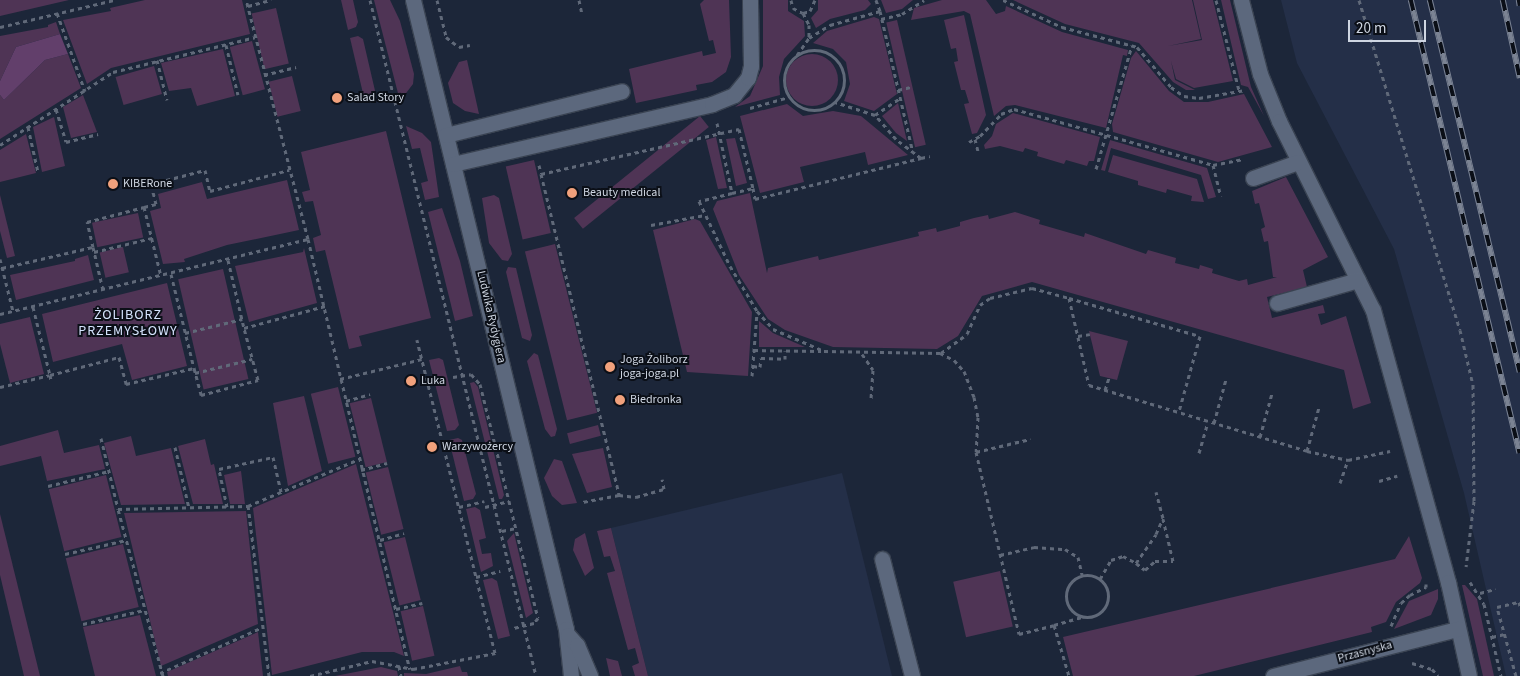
<!DOCTYPE html>
<html>
<head>
<meta charset="utf-8">
<style>
  body { margin:0 }
  #map { position:relative; width:1520px; height:676px; overflow:hidden; background:#1c2639; font-family:"Source Sans 3",sans-serif }
  div>[style] { position:absolute }
  .built>* { inset:0; background:#242f48 }
  .green>* { inset:0; background:#4f3455; transform-origin:0 0 }
  .round { border-radius:50% }
  .forest>* { inset:0; background:#623f6b }
  .path>* { height:3px; margin-top:-1.5px; transform-origin:0; background:repeating-linear-gradient(90deg,#606979 0 4px,transparent 0 8px) }
  .path>.ring { margin:-1.5px; padding:0; box-sizing:content-box; background:none; border:3px solid #606979; border-radius:50% }
  .roads { filter:drop-shadow(1px 0 #3a4352) drop-shadow(-1px 0 #3a4352) drop-shadow(0 1px #3a4352) drop-shadow(0 -1px #3a4352) }
  .minor>* { height:15px; margin:-7.5px; padding:0 7.5px; transform-origin:7.5px; border-radius:7.5px; background:#5c687d }
  .rail>* { height:5.5px; margin-top:-2.75px; transform-origin:0; background:repeating-linear-gradient(90deg,#0b0f17 0 11px,#7b8393 0 22px); box-sizing:border-box; border-block:1px solid #7b8393 }
  .dots>* { width:14px; height:14px; translate:-50% -50%; box-sizing:border-box; border:2px solid #0b0f17; border-radius:50% }
  span { translate:-50% -50%; white-space:nowrap; text-align:center; line-height:1.15; -webkit-text-stroke:4px #0b0f17; paint-order:stroke }
  .poi-label { font-size:12px; color:#cfd6e2 }
  .left { translate:0 -50%; text-align:left }
  .street-label { font-size:12px; color:#cfd6e2 }
  .neighbourhood-label { font-size:14px; color:#d5e3fd; letter-spacing:1px }
  .scale { position:absolute; left:1348px; top:20px; width:78px; height:22px; box-sizing:border-box; border:2px solid #cfd6e2; border-top:0; padding-left:6px; font-size:15px; line-height:18px; white-space:nowrap; color:#cfd6e2; -webkit-text-stroke:4px #0b0f17; paint-order:stroke }
</style>
</head>
<body>
<div id="map">
  <div class="built">
    <i style="clip-path:polygon(1281px 0,1520px 0,1520px 676px,1506px 676px,1464px 493px,1394px 249px,1297px 63px)"></i>
    <i style="clip-path:polygon(842px 473px,892px 676px,648px 676px,611px 528px)"></i>
  </div>
  <div class="green">
    <i style="clip-path:polygon(0 0,69px 0,0 16px)"></i>
    <i style="clip-path:polygon(145px 0,242px 0,250px 34px,111px 68px,87px 84px,63px 20px,111px 11px,110px 8px)"></i>
    <i style="clip-path:polygon(341px 0,353px 0,358px 22px,356px 27px,348px 30px)"></i>
    <i style="clip-path:polygon(374px 0,390px 0,400px 21px,414px 74px,413px 84px,400px 101px)"></i>
    <i style="clip-path:polygon(704px 0,729px 0,731px 57px,726px 72px,712px 82px,696px 85px,697px 90px,636px 103px,629px 69px,702px 51px,703px 56px,716px 53px,713px 40px,709px 41px,700px 4px)"></i>
    <i style="clip-path:polygon(763px 0,788px 0,788px 11px,804px 21px,805px 36px,784px 59px,779px 77px,780px 95px,735px 107px,750px 96px,763px 66px)"></i>
    <i style="clip-path:polygon(818px 0,868px 0,871px 4px,865px 10px,830px 19px,816px 28px,811px 18px,818px 10px)"></i>
    <i style="clip-path:polygon(881px 0,913px 0,902px 9px,886px 13px)"></i>
    <i style="clip-path:polygon(942px 0,986px 0,996px 14px,1005px 11px,1006px 6px,1062px 32px,1128px 50px,1127px 56px,1123px 55px,1106px 128px,1015px 105px,1006px 106px,994px 116px,970px 14px,964px 11px,911px 20px,914px 8px)"></i>
    <i style="clip-path:polygon(1013px 0,1192px 0,1201px 39px,1168px 46px,1202px 40px,1193px 0,1213px 0,1233px 81px,1194px 88px,1176px 79px,1171px 61px,1175px 80px,1195px 90px,1186px 90px,1173px 82px,1139px 43px,1065px 24px)"></i>
    <i style="clip-path:polygon(1221px 0,1230px 0,1251px 87px,1264px 116px,1248px 87px,1241px 85px)"></i>
    <i style="left:276px;top:8px;width:57px;height:25px;rotate:77deg"></i>
    <i style="clip-path:polygon(964px 15px,986px 115px,977px 133px,972px 134px,964px 104px,969px 103px,965px 90px,961px 90px,954px 62px,958px 61px,956px 48px,951px 49px,944px 20px)"></i>
    <i style="clip-path:polygon(874px 17px,879px 19px,897px 94px,874px 111px,844px 101px,850px 84px,846px 62px,833px 49px,813px 43px,827px 31px)"></i>
    <i style="left:897px;top:20px;width:128px;height:11px;rotate:77deg"></i>
    <i style="clip-path:polygon(56px 22px,60px 34px,16px 47px,0 81px,0 36px,48px 27px,48px 25px)"></i>
    <i style="clip-path:polygon(358px 36px,363px 39px,376px 95px,373px 100px,365px 102px,350px 38px)"></i>
    <i style="left:252px;top:41px;width:50px;height:23px;rotate:75deg"></i>
    <i style="clip-path:polygon(223px 49px,235px 96px,197px 106px,191px 88px,169px 91px,161px 63px)"></i>
    <i style="clip-path:polygon(1136px 51px,1169px 91px,1184px 102px,1208px 102px,1244px 94px,1272px 147px,1218px 162px,1113px 132px,1112px 124px,1131px 58px)"></i>
    <i class="round" style="left:786px;top:54px;width:52px;height:52px"></i>
    <i style="clip-path:polygon(68px 54px,81px 88px,0 139px,0 95px,4px 100px,45px 60px)"></i>
    <i style="clip-path:polygon(467px 60px,479px 114px,465px 111px,453px 103px,448px 83px,459px 62px)"></i>
    <i style="left:154px;top:66px;width:29px;height:40px;rotate:74deg"></i>
    <i style="left:292px;top:76px;width:36px;height:24px;rotate:76deg"></i>
    <i style="clip-path:polygon(83px 95px,97px 132px,71px 138px,63px 107px)"></i>
    <i style="clip-path:polygon(898px 103px,907px 141px,896px 133px,882px 116px)"></i>
    <i style="clip-path:polygon(787px 104px,803px 116px,833px 111px,861px 116px,908px 155px,868px 165px,865px 152px,800px 167px,804px 182px,760px 193px,740px 116px)"></i>
    <i style="clip-path:polygon(1013px 113px,1100px 137px,1094px 161px,1089px 161px,1087px 166px,1066px 160px,1064px 164px,1037px 156px,1038px 152px,1025px 148px,1023px 152px,1000px 146px,985px 149px,984px 145px,992px 136px,996px 124px)"></i>
    <i style="left:700px;top:116px;width:14px;height:162px;rotate:51deg"></i>
    <i style="clip-path:polygon(54px 117px,65px 166px,42px 172px,33px 127px)"></i>
    <i style="clip-path:polygon(406px 126px,422px 133px,431px 142px,439px 197px,425px 200px,421px 183px,428px 181px,420px 148px,412px 149px)"></i>
    <i style="clip-path:polygon(386px 131px,431px 318px,359px 336px,362px 346px,349px 349px,325px 250px,316px 252px,313px 238px,321px 235px,313px 201px,305px 202px,302px 192px,310px 190px,301px 152px)"></i>
    <i style="clip-path:polygon(26px 134px,36px 173px,0 182px,0 150px)"></i>
    <i style="clip-path:polygon(716px 137px,727px 188px,718px 189px,706px 140px)"></i>
    <i style="clip-path:polygon(735px 138px,747px 183px,736px 186px,726px 139px)"></i>
    <i style="clip-path:polygon(1110px 140px,1207px 168px,1216px 197px,1208px 199px,1201px 175px,1111px 148px,1105px 171px,1101px 170px)"></i>
    <i style="clip-path:polygon(1113px 155px,1197px 179px,1204px 202px,1191px 201px,1192px 196px,1167px 189px,1166px 193px,1138px 185px,1138px 181px,1108px 172px)"></i>
    <i style="left:534px;top:160px;width:75px;height:29px;rotate:77deg"></i>
    <i style="clip-path:polygon(1286px 177px,1328px 257px,1303px 270px,1307px 287px,1267px 297px,1272px 318px,1323px 305px,1325px 313px,1318px 314px,1321px 325px,1346px 316px,1371px 403px,1353px 409px,1344px 370px,1032px 282px,982px 296px,958px 336px,937px 349px,833px 347px,785px 330px,768px 319px,739px 275px,713px 209px,717px 201px,750px 193px,767px 273px,768px 268px,818px 256px,819px 260px,919px 236px,918px 232px,936px 228px,937px 232px,960px 226px,960px 222px,974px 218px,988px 215px,989px 219px,1015px 212px,1040px 220px,1039px 224px,1084px 237px,1085px 233px,1146px 254px,1148px 250px,1176px 258px,1175px 263px,1199px 269px,1200px 265px,1213px 269px,1212px 273px,1239px 281px,1247px 279px,1248px 285px,1277px 277px,1273px 277px,1268px 241px,1264px 242px,1261px 229px,1265px 227px,1259px 203px,1255px 204px,1252px 191px)"></i>
    <i style="clip-path:polygon(287px 180px,299px 230px,227px 245px,184px 259px,185px 262px,163px 264px,150px 211px,161px 208px,158px 194px,202px 182px,207px 199px)"></i>
    <i style="clip-path:polygon(0 195px,15px 256px,7px 258px,0 231px)"></i>
    <i style="clip-path:polygon(494px 195px,499px 198px,512px 254px,508px 261px,502px 260px,489px 243px,482px 198px)"></i>
    <i style="clip-path:polygon(442px 208px,460px 261px,473px 316px,455px 321px,428px 212px)"></i>
    <i style="left:138px;top:213px;width:25px;height:47px;rotate:78deg"></i>
    <i style="clip-path:polygon(695px 219px,700px 221px,752px 312px,748px 376px,687px 372px,653px 230px)"></i>
    <i style="left:555px;top:244px;width:174px;height:31px;rotate:76deg"></i>
    <i style="left:123px;top:247px;width:26px;height:24px;rotate:77deg"></i>
    <i style="clip-path:polygon(304px 248px,317px 303px,249px 322px,235px 266px,303px 252px)"></i>
    <i style="clip-path:polygon(88px 255px,94px 280px,16px 300px,10px 275px,75px 261px,75px 259px)"></i>
    <i style="clip-path:polygon(508px 267px,516px 268px,532px 335px,530px 341px,522px 338px,506px 272px)"></i>
    <i style="left:223px;top:269px;width:113px;height:46px;rotate:77deg"></i>
    <i style="clip-path:polygon(167px 283px,187px 366px,132px 380px,122px 344px,53px 362px,42px 314px)"></i>
    <i style="clip-path:polygon(30px 317px,44px 374px,10px 383px,0 344px,0 324px)"></i>
    <i style="clip-path:polygon(759px 321px,773px 333px,805px 347px,759px 347px)"></i>
    <i style="clip-path:polygon(1089px 331px,1128px 341px,1117px 380px,1100px 376px)"></i>
    <i style="clip-path:polygon(534px 353px,538px 355px,557px 429px,555px 436px,551px 437px,545px 429px,527px 361px)"></i>
    <i style="clip-path:polygon(439px 358px,443px 360px,459px 425px,455px 430px,447px 431px,429px 360px)"></i>
    <i style="clip-path:polygon(474px 382px,478px 387px,504px 495px,502px 499px,499px 499px,470px 383px)"></i>
    <i style="left:338px;top:387px;width:72px;height:28px;rotate:76deg"></i>
    <i style="clip-path:polygon(304px 396px,322px 471px,288px 486px,273px 403px)"></i>
    <i style="left:371px;top:398px;width:66px;height:22px;rotate:76deg"></i>
    <i style="left:598px;top:425px;width:11px;height:32px;rotate:75deg"></i>
    <i style="clip-path:polygon(58px 430px,64px 453px,99px 445px,105px 469px,47px 481px,41px 456px,0 466px,0 446px)"></i>
    <i style="clip-path:polygon(131px 436px,136px 456px,171px 448px,185px 504px,121px 505px,104px 443px)"></i>
    <i style="clip-path:polygon(458px 438px,462px 440px,476px 494px,473px 499px,464px 501px,449px 440px)"></i>
    <i style="clip-path:polygon(205px 439px,211px 465px,214px 464px,223px 504px,193px 504px,178px 446px)"></i>
    <i style="clip-path:polygon(603px 448px,612px 487px,587px 493px,572px 454px)"></i>
    <i style="clip-path:polygon(554px 459px,562px 461px,577px 503px,562px 505px,552px 496px,544px 478px)"></i>
    <i style="clip-path:polygon(356px 464px,404px 656px,394px 652px,362px 652px,272px 675px,253px 508px)"></i>
    <i style="left:388px;top:467px;width:64px;height:23px;rotate:76deg"></i>
    <i style="clip-path:polygon(241px 471px,245px 504px,230px 504px,224px 475px)"></i>
    <i style="left:106px;top:475px;width:64px;height:59px;rotate:76deg"></i>
    <i style="clip-path:polygon(475px 507px,480px 510px,486px 538px,479px 540px,482px 554px,491px 553px,493px 566px,481px 572px,466px 509px)"></i>
    <i style="clip-path:polygon(246px 511px,258px 624px,161px 666px,124px 513px)"></i>
    <i style="clip-path:polygon(0 514px,40px 676px,24px 676px,0 575px)"></i>
    <i style="clip-path:polygon(611px 528px,648px 676px,635px 676px,632px 666px,639px 663px,635px 648px,628px 650px,607px 573px,615px 571px,610px 556px,604px 557px,597px 531px)"></i>
    <i style="clip-path:polygon(514px 533px,533px 613px,526px 618px,507px 541px)"></i>
    <i style="clip-path:polygon(585px 533px,594px 568px,585px 576px,573px 550px,575px 539px)"></i>
    <i style="clip-path:polygon(1409px 536px,1422px 578px,1420px 583px,1396px 602px,1386px 622px,1371px 627px,1372px 632px,1194px 676px,1073px 676px,1063px 637px,1395px 559px)"></i>
    <i style="left:405px;top:537px;width:65px;height:22px;rotate:76deg"></i>
    <i style="left:123px;top:544px;width:65px;height:59px;rotate:76deg"></i>
    <i style="left:1000px;top:571px;width:57px;height:48px;rotate:77deg"></i>
    <i style="clip-path:polygon(492px 578px,497px 581px,510px 636px,498px 639px,483px 580px)"></i>
    <i style="clip-path:polygon(1462px 585px,1465px 585px,1477px 599px,1494px 676px,1483px 676px)"></i>
    <i style="clip-path:polygon(1438px 589px,1438px 599px,1431px 615px,1394px 629px,1409px 601px)"></i>
    <i style="left:423px;top:606px;width:51px;height:23px;rotate:77deg"></i>
    <i style="clip-path:polygon(140px 615px,156px 676px,95px 676px,83px 627px)"></i>
    <i style="clip-path:polygon(258px 632px,263px 676px,168px 676px,167px 672px)"></i>
    <i style="clip-path:polygon(606px 658px,618px 661px,622px 676px,610px 676px)"></i>
    <i style="clip-path:polygon(460px 666px,462px 672px,467px 672px,468px 676px,404px 676px,404px 673px,426px 674px)"></i>
    <i style="clip-path:polygon(381px 667px,397px 671px,398px 676px,335px 676px)"></i>
  </div>
  <div class="forest">
    <i style="clip-path:polygon(60px 34px,68px 54px,45px 60px,4px 100px,0 95px,0 81px,16px 47px)"></i>
  </div>
  <div class="path">
    <i style="left:370px;top:0;width:696px;rotate:76.2deg"></i>
    <i style="left:437px;top:0;width:38px;rotate:76deg"></i>
    <i style="left:446px;top:37px;width:16px;rotate:38deg"></i>
    <i style="left:459px;top:47px;width:11px;rotate:-10deg"></i>
    <i style="left:579px;top:0;width:14px;rotate:78deg"></i>
    <i style="left:791px;top:0;width:8px;rotate:76deg"></i>
    <i style="left:793px;top:8px;width:11px;rotate:27deg"></i>
    <i style="left:803px;top:13px;width:7px;rotate:-16deg"></i>
    <i style="left:810px;top:11px;width:12px;rotate:-66deg"></i>
    <i style="left:1003px;top:0;width:65px;rotate:24.6deg"></i>
    <i style="left:1062px;top:27px;width:78px;rotate:14.9deg"></i>
    <i style="left:1137px;top:47px;width:52px;rotate:49.6deg"></i>
    <i style="left:1171px;top:87px;width:16px;rotate:35deg"></i>
    <i style="left:1184px;top:96px;width:15px;rotate:8deg"></i>
    <i style="left:1199px;top:98px;width:47px;rotate:-9.9deg"></i>
    <i style="left:1216px;top:0;width:93px;rotate:75.7deg"></i>
    <i style="left:1359px;top:0;width:345px;rotate:73deg"></i>
    <i style="left:1460px;top:330px;width:57px;rotate:76.7deg"></i>
    <i style="left:1473px;top:385px;width:116px;rotate:89.5deg"></i>
    <i style="left:1474px;top:501px;width:66px;rotate:96.9deg"></i>
    <i style="left:248px;top:6px;width:24px;rotate:-15deg"></i>
    <i style="left:880px;top:11px;width:142px;rotate:76.9deg"></i>
    <i style="left:57px;top:13px;width:83px;rotate:70.3deg"></i>
    <i style="left:803px;top:13px;width:13px;rotate:63deg"></i>
    <i style="left:809px;top:25px;width:13px;rotate:90deg"></i>
    <i style="left:881px;top:19px;width:22px;rotate:-13deg"></i>
    <i style="left:902px;top:14px;width:26px;rotate:-32deg"></i>
    <i style="left:0;top:27px;width:117px;rotate:-13.3deg"></i>
    <i style="left:226px;top:45px;width:51px;rotate:76.5deg"></i>
    <i class="ring" style="left:784px;top:50px;width:57px;height:57px"></i>
    <i style="left:797px;top:55px;width:21px;rotate:-55deg"></i>
    <i style="left:809px;top:38px;width:25px;rotate:-32deg"></i>
    <i style="left:830px;top:25px;width:52px;rotate:-15.6deg"></i>
    <i style="left:880px;top:11px;width:12px;rotate:-110deg"></i>
    <i style="left:157px;top:60px;width:41px;rotate:76deg"></i>
    <i style="left:264px;top:75px;width:33px;rotate:-14deg"></i>
    <i style="left:898px;top:90px;width:13px;rotate:-13deg"></i>
    <i style="left:750px;top:108px;width:41px;rotate:-15.8deg"></i>
    <i style="left:56px;top:109px;width:34px;rotate:73deg"></i>
    <i style="left:66px;top:142px;width:33px;rotate:-14deg"></i>
    <i style="left:875px;top:115px;width:30px;rotate:-34deg"></i>
    <i style="left:717px;top:123px;width:72px;rotate:77.9deg"></i>
    <i style="left:732px;top:193px;width:34px;rotate:166deg"></i>
    <i style="left:699px;top:201px;width:72px;rotate:64.5deg"></i>
    <i style="left:730px;top:266px;width:52px;rotate:59deg"></i>
    <i style="left:757px;top:311px;width:24px;rotate:48deg"></i>
    <i style="left:773px;top:329px;width:56px;rotate:23.3deg"></i>
    <i style="left:824px;top:351px;width:116px;rotate:1deg"></i>
    <i style="left:940px;top:353px;width:16px;rotate:27deg"></i>
    <i style="left:954px;top:360px;width:15px;rotate:48deg"></i>
    <i style="left:964px;top:371px;width:28px;rotate:69deg"></i>
    <i style="left:974px;top:397px;width:20px;rotate:79deg"></i>
    <i style="left:978px;top:417px;width:35px;rotate:93deg"></i>
    <i style="left:976px;top:452px;width:187px;rotate:76.7deg"></i>
    <i style="left:1019px;top:634px;width:36px;rotate:-14deg"></i>
    <i style="left:1054px;top:625px;width:53px;rotate:73.6deg"></i>
    <i style="left:28px;top:127px;width:46px;rotate:77.5deg"></i>
    <i style="left:975px;top:139px;width:12px;rotate:76deg"></i>
    <i style="left:969px;top:142px;width:13px;rotate:-29deg"></i>
    <i style="left:980px;top:136px;width:30px;rotate:-46deg"></i>
    <i style="left:1001px;top:114px;width:14px;rotate:-21deg"></i>
    <i style="left:1014px;top:109px;width:207px;rotate:15.7deg"></i>
    <i style="left:1213px;top:165px;width:31px;rotate:-11deg"></i>
    <i style="left:0;top:145px;width:135px;rotate:-32.9deg"></i>
    <i style="left:113px;top:72px;width:146px;rotate:-13.8deg"></i>
    <i style="left:921px;top:158px;width:9px;rotate:-13deg"></i>
    <i style="left:539px;top:165px;width:9px;rotate:77deg"></i>
    <i style="left:541px;top:174px;width:203px;rotate:-12.8deg"></i>
    <i style="left:739px;top:129px;width:61px;rotate:76.7deg"></i>
    <i style="left:1213px;top:165px;width:32px;rotate:76deg"></i>
    <i style="left:1096px;top:169px;width:129px;rotate:-73.8deg"></i>
    <i style="left:541px;top:174px;width:330px;rotate:76.3deg"></i>
    <i style="left:619px;top:495px;width:37px;rotate:169deg"></i>
    <i style="left:732px;top:193px;width:22px;rotate:-13deg"></i>
    <i style="left:753px;top:188px;width:11px;rotate:80deg"></i>
    <i style="left:755px;top:199px;width:171px;rotate:-13.9deg"></i>
    <i style="left:921px;top:158px;width:31px;rotate:-143deg"></i>
    <i style="left:896px;top:139px;width:32px;rotate:-131deg"></i>
    <i style="left:875px;top:115px;width:42px;rotate:-162deg"></i>
    <i style="left:144px;top:207px;width:12px;rotate:-14deg"></i>
    <i style="left:156px;top:204px;width:21px;rotate:-104deg"></i>
    <i style="left:151px;top:184px;width:56px;rotate:-14.5deg"></i>
    <i style="left:205px;top:170px;width:22px;rotate:77deg"></i>
    <i style="left:210px;top:191px;width:82px;rotate:-14.9deg"></i>
    <i style="left:651px;top:225px;width:55px;rotate:-10.5deg"></i>
    <i style="left:308px;top:239px;width:442px;rotate:76.7deg"></i>
    <i style="left:93px;top:247px;width:26px;rotate:-103deg"></i>
    <i style="left:87px;top:222px;width:59px;rotate:-14.7deg"></i>
    <i style="left:144px;top:207px;width:71px;rotate:76.2deg"></i>
    <i style="left:94px;top:252px;width:60px;rotate:-13.6deg"></i>
    <i style="left:0;top:259px;width:54px;rotate:76deg"></i>
    <i style="left:228px;top:260px;width:70px;rotate:76.8deg"></i>
    <i style="left:2px;top:268px;width:93px;rotate:-13deg"></i>
    <i style="left:93px;top:247px;width:44px;rotate:76.9deg"></i>
    <i style="left:171px;top:274px;width:97px;rotate:76.3deg"></i>
    <i style="left:1069px;top:298px;width:136px;rotate:16.2deg"></i>
    <i style="left:1200px;top:336px;width:78px;rotate:105.6deg"></i>
    <i style="left:33px;top:307px;width:70px;rotate:76deg"></i>
    <i style="left:50px;top:375px;width:71px;rotate:-14.6deg"></i>
    <i style="left:119px;top:357px;width:28px;rotate:75deg"></i>
    <i style="left:126px;top:384px;width:70px;rotate:-13.2deg"></i>
    <i style="left:194px;top:368px;width:28px;rotate:75deg"></i>
    <i style="left:201px;top:395px;width:59px;rotate:-14.7deg"></i>
    <i style="left:258px;top:380px;width:54px;rotate:-105.1deg"></i>
    <i style="left:244px;top:328px;width:84px;rotate:-15.2deg"></i>
    <i style="left:0;top:314px;width:317px;rotate:-13.7deg"></i>
    <i style="left:308px;top:239px;width:247px;rotate:-104.5deg"></i>
    <i style="left:185px;top:333px;width:59px;rotate:-13.8deg"></i>
    <i style="left:1078px;top:336px;width:12px;rotate:-9deg"></i>
    <i style="left:754px;top:350px;width:67px;rotate:0.9deg"></i>
    <i style="left:941px;top:353px;width:32px;rotate:-36deg"></i>
    <i style="left:967px;top:334px;width:32px;rotate:-66deg"></i>
    <i style="left:980px;top:305px;width:12px;rotate:-35deg"></i>
    <i style="left:990px;top:298px;width:43px;rotate:-13.4deg"></i>
    <i style="left:1032px;top:288px;width:38px;rotate:15deg"></i>
    <i style="left:1069px;top:298px;width:89px;rotate:77.1deg"></i>
    <i style="left:1089px;top:385px;width:228px;rotate:16.8deg"></i>
    <i style="left:1307px;top:451px;width:42px;rotate:12.4deg"></i>
    <i style="left:1348px;top:460px;width:43px;rotate:-12.1deg"></i>
    <i style="left:862px;top:354px;width:19px;rotate:55deg"></i>
    <i style="left:873px;top:370px;width:30px;rotate:94deg"></i>
    <i style="left:753px;top:366px;width:7px;rotate:8deg"></i>
    <i style="left:760px;top:367px;width:9px;rotate:-84deg"></i>
    <i style="left:761px;top:358px;width:24px;rotate:2deg"></i>
    <i style="left:785px;top:359px;width:8px;rotate:-90deg"></i>
    <i style="left:195px;top:373px;width:59px;rotate:-13.8deg"></i>
    <i style="left:752px;top:376px;width:64px;rotate:-85.5deg"></i>
    <i style="left:453px;top:377px;width:18px;rotate:-9deg"></i>
    <i style="left:471px;top:374px;width:13px;rotate:48deg"></i>
    <i style="left:480px;top:384px;width:241px;rotate:76.1deg"></i>
    <i style="left:538px;top:618px;width:6px;rotate:129deg"></i>
    <i style="left:534px;top:623px;width:21px;rotate:166deg"></i>
    <i style="left:340px;top:379px;width:84px;rotate:-13.7deg"></i>
    <i style="left:0;top:387px;width:51px;rotate:-13.5deg"></i>
    <i style="left:50px;top:375px;width:5px;rotate:79deg"></i>
    <i style="left:1105px;top:390px;width:13px;rotate:-72deg"></i>
    <i style="left:346px;top:401px;width:25px;rotate:-16deg"></i>
    <i style="left:1214px;top:423px;width:46px;rotate:-74.7deg"></i>
    <i style="left:1260px;top:437px;width:46px;rotate:-74.7deg"></i>
    <i style="left:101px;top:438px;width:73px;rotate:76.5deg"></i>
    <i style="left:175px;top:447px;width:63px;rotate:77.1deg"></i>
    <i style="left:1307px;top:451px;width:46px;rotate:-74.7deg"></i>
    <i style="left:976px;top:452px;width:56px;rotate:-13.5deg"></i>
    <i style="left:1199px;top:453px;width:32px;rotate:-74deg"></i>
    <i style="left:361px;top:470px;width:27px;rotate:-15deg"></i>
    <i style="left:1379px;top:481px;width:19px;rotate:-16deg"></i>
    <i style="left:1340px;top:483px;width:24px;rotate:-71deg"></i>
    <i style="left:48px;top:486px;width:63px;rotate:-13.8deg"></i>
    <i style="left:619px;top:495px;width:17px;rotate:7deg"></i>
    <i style="left:636px;top:497px;width:29px;rotate:-16deg"></i>
    <i style="left:664px;top:489px;width:10px;rotate:-101deg"></i>
    <i style="left:227px;top:507px;width:39px;rotate:-102deg"></i>
    <i style="left:219px;top:469px;width:55px;rotate:-12.5deg"></i>
    <i style="left:273px;top:457px;width:37px;rotate:77deg"></i>
    <i style="left:459px;top:507px;width:26px;rotate:-13deg"></i>
    <i style="left:485px;top:507px;width:25px;rotate:-14deg"></i>
    <i style="left:502px;top:531px;width:14px;rotate:-12deg"></i>
    <i style="left:380px;top:540px;width:25px;rotate:-16deg"></i>
    <i style="left:65px;top:554px;width:63px;rotate:-12.9deg"></i>
    <i style="left:1000px;top:555px;width:35px;rotate:-13deg"></i>
    <i style="left:1034px;top:547px;width:31px;rotate:4deg"></i>
    <i style="left:1065px;top:549px;width:15px;rotate:32deg"></i>
    <i style="left:1078px;top:557px;width:18px;rotate:77deg"></i>
    <i style="left:1136px;top:563px;width:11px;rotate:38deg"></i>
    <i style="left:1145px;top:570px;width:13px;rotate:-42deg"></i>
    <i style="left:1155px;top:561px;width:18px"></i>
    <i style="left:1173px;top:561px;width:43px;rotate:-103.4deg"></i>
    <i class="ring" style="left:1066px;top:575px;width:39px;height:39px"></i>
    <i style="left:476px;top:577px;width:25px;rotate:-14deg"></i>
    <i style="left:1100px;top:579px;width:22px;rotate:-60deg"></i>
    <i style="left:1111px;top:560px;width:13px;rotate:-18deg"></i>
    <i style="left:1123px;top:556px;width:15px;rotate:28deg"></i>
    <i style="left:1136px;top:563px;width:35px;rotate:-55deg"></i>
    <i style="left:1156px;top:534px;width:17px;rotate:-66deg"></i>
    <i style="left:1163px;top:518px;width:27px;rotate:-105deg"></i>
    <i style="left:1470px;top:582px;width:26px;rotate:58deg"></i>
    <i style="left:1484px;top:604px;width:74px;rotate:76.7deg"></i>
    <i style="left:1480px;top:593px;width:16px;rotate:-15deg"></i>
    <i style="left:396px;top:609px;width:27px;rotate:-13deg"></i>
    <i style="left:83px;top:624px;width:63px;rotate:-12.9deg"></i>
    <i style="left:1054px;top:625px;width:29px;rotate:-16deg"></i>
    <i style="left:1391px;top:626px;width:25px;rotate:-67deg"></i>
    <i style="left:1401px;top:603px;width:12px;rotate:-42deg"></i>
    <i style="left:1410px;top:595px;width:18px;rotate:-27deg"></i>
    <i style="left:1426px;top:587px;width:3px;rotate:-90deg"></i>
    <i style="left:1492px;top:637px;width:13px;rotate:-13deg"></i>
    <i style="left:1412px;top:663px;width:21px;rotate:17deg"></i>
    <i style="left:1432px;top:669px;width:9px;rotate:49deg"></i>
    <i style="left:399px;top:666px;width:10px;rotate:79deg"></i>
    <i style="left:160px;top:673px;width:113px;rotate:-24.1deg"></i>
    <i style="left:163px;top:676px;width:173px;rotate:-105.1deg"></i>
    <i style="left:118px;top:509px;width:130px;rotate:-1.3deg"></i>
    <i style="left:269px;top:676px;width:171px;rotate:-97deg"></i>
    <i style="left:248px;top:506px;width:121px;rotate:-22.9deg"></i>
    <i style="left:310px;top:676px;width:64px;rotate:-13.6deg"></i>
    <i style="left:372px;top:661px;width:42px;rotate:11deg"></i>
    <i style="left:413px;top:669px;width:84px;rotate:-11deg"></i>
    <i style="left:495px;top:653px;width:323px;rotate:-104deg"></i>
    <i style="left:1516px;top:676px;width:72px;rotate:-105.4deg"></i>
    <i style="left:1497px;top:607px;width:23px;rotate:-13deg"></i>
    <i style="left:1519px;top:602px;width:4px;rotate:76deg"></i>
  </div>
  <div class="roads">
    <div class="minor">
      <i style="left:413px;top:0;width:647px;rotate:76.33deg"></i>
      <i style="left:566px;top:629px;width:47px;rotate:83.9deg"></i>
      <i style="left:1241px;top:0;width:76px;rotate:75.6deg"></i>
      <i style="left:1260px;top:74px;width:51px;rotate:68deg"></i>
      <i style="left:1279px;top:121px;width:211px;rotate:63.6deg"></i>
      <i style="left:1373px;top:310px;width:282px;rotate:74.6deg"></i>
      <i style="left:1448px;top:582px;width:96px;rotate:77.4deg"></i>
      <i style="left:446px;top:135px;width:181px;rotate:-14deg"></i>
      <i style="left:453px;top:164px;width:266px;rotate:-13deg"></i>
      <i style="left:712px;top:104px;width:24px;rotate:-22deg"></i>
      <i style="left:734px;top:95px;width:22px;rotate:-51deg"></i>
      <i style="left:748px;top:78px;width:12px;rotate:-76deg"></i>
      <i style="left:751px;top:66px;width:66px;rotate:-90.9deg"></i>
      <i style="left:1253px;top:178px;width:48px;rotate:-19.6deg"></i>
      <i style="left:1277px;top:303px;width:84px;rotate:-15.9deg"></i>
      <i style="left:882px;top:559px;width:121px;rotate:75.6deg"></i>
      <i style="left:568px;top:635px;width:13px;rotate:48deg"></i>
      <i style="left:577px;top:645px;width:34px;rotate:67deg"></i>
      <i style="left:1273px;top:676px;width:191px;rotate:-14.3deg"></i>
    </div>
  </div>
  <div class="rail">
    <i style="left:1411px;top:0;width:466px;rotate:76.5deg"></i>
    <i style="left:1430px;top:0;width:383px;rotate:76.4deg"></i>
    <i style="left:1503px;top:0;width:80px;rotate:77.7deg"></i>
    <i style="left:1519px;top:0;width:6px;rotate:81deg"></i>
  </div>
  <div class="dots">
    <i style="left:337px;top:98px;background:#f1a17c"></i>
    <i style="left:113px;top:184px;background:#f1a17c"></i>
    <i style="left:572px;top:193px;background:#f1a17c"></i>
    <i style="left:610px;top:367px;background:#f1a17c"></i>
    <i style="left:411px;top:381px;background:#f1a17c"></i>
    <i style="left:620px;top:400px;background:#f1a17c"></i>
    <i style="left:432px;top:447px;background:#f1a17c"></i>
  </div>
  <div class="poi-label">
    <span class="left" style="left:347px;top:98px">Salad Story</span>
    <span class="left" style="left:123px;top:184px">KIBERone</span>
    <span class="left" style="left:583px;top:193px">Beauty medical</span>
    <span class="left" style="left:620px;top:367px">Joga Żoliborz<br>joga-joga.pl</span>
    <span class="left" style="left:421px;top:381px">Luka</span>
    <span class="left" style="left:630px;top:400px">Biedronka</span>
    <span class="left" style="left:442px;top:447px">Warzywożercy</span>
  </div>
  <div class="street-label">
    <span style="left:491px;top:317px;rotate:77deg">Ludwika Rydygiera</span>
    <span style="left:1365px;top:652px;rotate:-15deg">Przasnyska</span>
  </div>
  <div class="neighbourhood-label">
    <span style="left:128px;top:323px">ŻOLIBORZ<br>PRZEMYSŁOWY</span>
  </div>
  <div class="scale">20 m</div>
</div>
</body>
</html>
